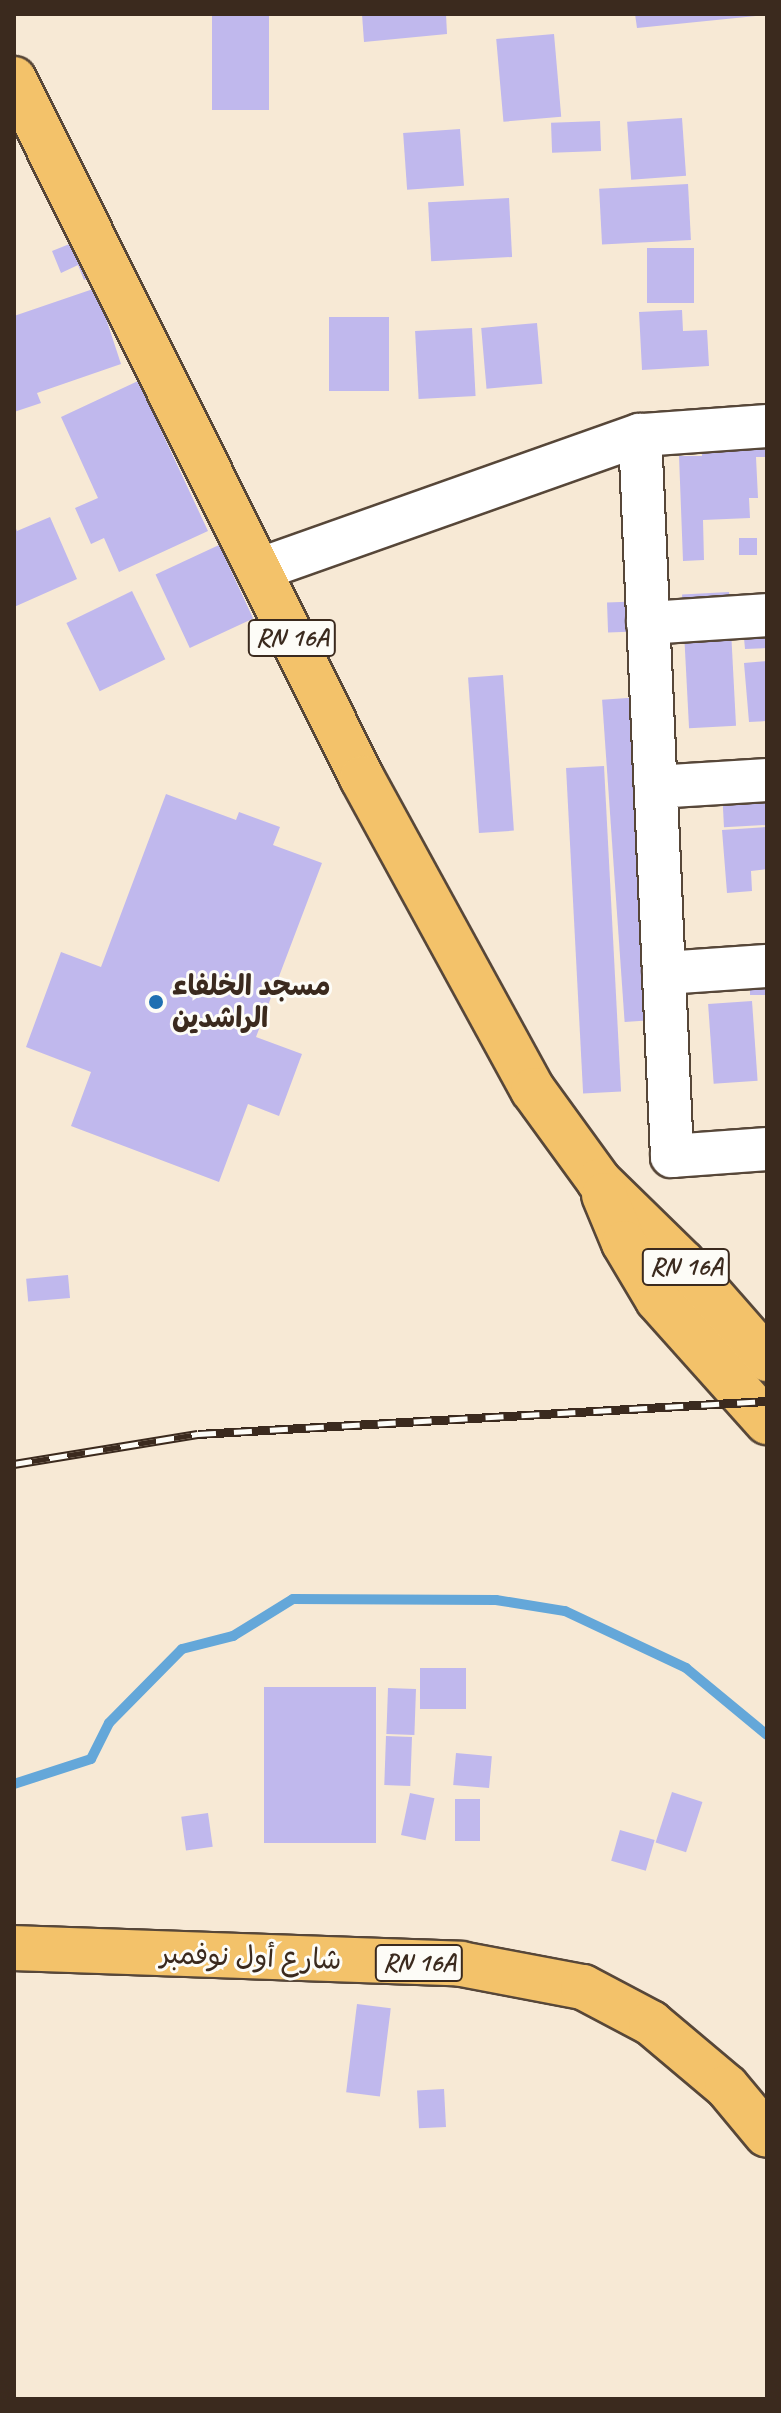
<!DOCTYPE html>
<html>
<head>
<meta charset="utf-8">
<style>
  body { margin:0 }
  #map { position:relative; width:781px; height:2413px; overflow:hidden; background:#f7e9d5; font-family:Caveat,"Playpen Sans Arabic",sans-serif }
  div>[style] { position:absolute }
  .stream>* { height:10px; margin:-5px; padding:0 5px; transform-origin:5px; border-radius:5px; background:#64a7d9 }
  .building>* { inset:0; background:#c0b8ed; transform-origin:0 0 }
  .roads { filter:drop-shadow(2px 0 #574739) drop-shadow(-2px 0 #574739) drop-shadow(0 2px #574739) drop-shadow(0 -2px #574739) }
  .minor>* { height:42px; margin:-21px; padding:0 21px; transform-origin:21px; border-radius:21px; background:#fff }
  .primary>* { height:44px; margin:-22px; padding:0 22px; transform-origin:22px; border-radius:22px; background:#f3c26a }
  .rail>* { height:9px; margin-top:-4.5px; transform-origin:0; background:repeating-linear-gradient(90deg,#fdfcf7 0 18px,#3b2a1e 0 36px); box-sizing:border-box; border-block:2px solid #3b2a1e }
  .dots>* { width:22px; height:22px; translate:-50% -50%; box-sizing:border-box; border:4px solid #fdfcf7; border-radius:50% }
  span { translate:-50% -50%; white-space:nowrap; text-align:center; line-height:1.15; -webkit-text-stroke:6px #fdfcf7; paint-order:stroke }
  .shield-label span { padding:2px 6px; background:#fdfcf7; border:2px solid; border-radius:6px; -webkit-text-stroke-width:0 }
  .shield-label { font-size:26px; color:#3b2a1e; font-weight:700 }
  .poi-label { font-size:28px; color:#3b2a1e; font-weight:700 }
  .left { translate:0 -50%; text-align:left }
  .street-label { font-size:28px; color:#3b2a1e }
  .frame { position:absolute; inset:0; border:16px solid #3b2a1e; pointer-events:none }
</style>
</head>
<body>
<div id="map">
  <div class="stream">
    <i style="left:14px;top:1784px;width:81px;rotate:-18deg"></i>
    <i style="left:91px;top:1759px;width:40px;rotate:-63.4deg"></i>
    <i style="left:109px;top:1723px;width:104px;rotate:-45.4deg"></i>
    <i style="left:182px;top:1649px;width:53px;rotate:-14.3deg"></i>
    <i style="left:233px;top:1636px;width:70px;rotate:-31.7deg"></i>
    <i style="left:293px;top:1599px;width:203px;rotate:0.3deg"></i>
    <i style="left:496px;top:1600px;width:70px;rotate:9.1deg"></i>
    <i style="left:565px;top:1611px;width:134px;rotate:25.2deg"></i>
    <i style="left:686px;top:1668px;width:105px;rotate:39.6deg"></i>
  </div>
  <div class="building">
    <i style="left:212px;top:14px;width:57px;height:96px"></i>
    <i style="clip-path:polygon(362px 14px,446px 14px,447px 34px,364px 42px)"></i>
    <i style="clip-path:polygon(635px 14px,756px 14px,756px 16px,637px 28px)"></i>
    <i style="left:554px;top:34px;width:83px;height:58px;rotate:85deg"></i>
    <i style="left:682px;top:118px;width:58px;height:55px;rotate:86deg"></i>
    <i style="left:600px;top:121px;width:30px;height:49px;rotate:88deg"></i>
    <i style="left:460px;top:129px;width:57px;height:57px;rotate:86deg"></i>
    <i style="left:688px;top:184px;width:56px;height:89px;rotate:87deg"></i>
    <i style="left:509px;top:198px;width:59px;height:81px;rotate:87deg"></i>
    <i style="clip-path:polygon(92px 235px,107px 270px,84px 280px,78px 265px,61px 273px,52px 251px)"></i>
    <i style="left:647px;top:248px;width:47px;height:55px"></i>
    <i style="clip-path:polygon(96px 288px,121px 364px,37px 393px,41px 403px,14px 412px,14px 316px)"></i>
    <i style="clip-path:polygon(682px 310px,683px 331px,707px 330px,709px 366px,642px 370px,639px 312px)"></i>
    <i style="left:389px;top:317px;width:74px;height:60px;rotate:90deg"></i>
    <i style="left:537px;top:323px;width:61px;height:56px;rotate:85deg"></i>
    <i style="left:472px;top:328px;width:68px;height:57px;rotate:87deg"></i>
    <i style="clip-path:polygon(138px 381px,208px 531px,119px 572px,104px 538px,91px 544px,75px 508px,98px 498px,61px 417px)"></i>
    <i style="clip-path:polygon(767px 409px,767px 457px,756px 457px,758px 498px,749px 498px,750px 518px,703px 520px,704px 560px,683px 561px,679px 456px,702px 456px,700px 421px)"></i>
    <i style="clip-path:polygon(50px 517px,77px 579px,14px 607px,14px 524px,17px 531px)"></i>
    <i style="left:739px;top:538px;width:18px;height:17px"></i>
    <i style="left:219px;top:545px;width:81px;height:70px;rotate:65deg"></i>
    <i style="left:132px;top:591px;width:76px;height:73px;rotate:64deg"></i>
    <i style="left:729px;top:592px;width:134px;height:47px;rotate:87deg"></i>
    <i style="clip-path:polygon(767px 592px,767px 648px,745px 649px,740px 595px)"></i>
    <i style="left:648px;top:601px;width:30px;height:41px;rotate:88deg"></i>
    <i style="clip-path:polygon(767px 661px,767px 721px,749px 722px,744px 663px)"></i>
    <i style="left:503px;top:675px;width:156px;height:35px;rotate:86deg"></i>
    <i style="left:642px;top:697px;width:323px;height:40px;rotate:86deg"></i>
    <i style="left:604px;top:766px;width:326px;height:38px;rotate:87deg"></i>
    <i style="left:765px;top:788px;width:37px;height:43px;rotate:87deg"></i>
    <i style="clip-path:polygon(166px 794px,236px 820px,239px 812px,280px 827px,273px 845px,322px 863px,256px 1037px,302px 1054px,279px 1116px,248px 1104px,219px 1182px,71px 1126px,91px 1072px,26px 1047px,61px 952px,101px 967px)"></i>
    <i style="clip-path:polygon(767px 827px,767px 869px,751px 871px,752px 891px,727px 893px,722px 830px)"></i>
    <i style="left:750px;top:958px;width:17px;height:37px"></i>
    <i style="left:752px;top:1001px;width:80px;height:44px;rotate:86deg"></i>
    <i style="left:68px;top:1275px;width:23px;height:42px;rotate:85deg"></i>
    <i style="left:420px;top:1668px;width:46px;height:41px"></i>
    <i style="left:264px;top:1687px;width:112px;height:156px"></i>
    <i style="left:388px;top:1688px;width:28px;height:46px;rotate:2deg"></i>
    <i style="left:386px;top:1736px;width:26px;height:49px;rotate:2deg"></i>
    <i style="left:456px;top:1753px;width:36px;height:32px;rotate:5deg"></i>
    <i style="left:672px;top:1792px;width:32px;height:53px;rotate:18deg"></i>
    <i style="left:410px;top:1793px;width:25px;height:43px;rotate:12deg"></i>
    <i style="left:455px;top:1799px;width:25px;height:42px"></i>
    <i style="left:208px;top:1813px;width:34px;height:27px;rotate:82deg"></i>
    <i style="left:620px;top:1830px;width:36px;height:32px;rotate:16deg"></i>
    <i style="left:357px;top:2004px;width:34px;height:89px;rotate:7deg"></i>
    <i style="left:444px;top:2089px;width:38px;height:27px;rotate:87deg"></i>
  </div>
  <div class="roads">
    <div class="minor">
      <i style="left:767px;top:426px;width:127px;rotate:175.9deg"></i>
      <i style="left:640px;top:435px;width:722px;rotate:87.46deg"></i>
      <i style="left:672px;top:1156px;width:95px;rotate:-4.2deg"></i>
      <i style="left:258px;top:570px;width:405px;rotate:-19.5deg"></i>
      <i style="left:648px;top:623px;width:119px;rotate:-3.8deg"></i>
      <i style="left:656px;top:787px;width:111px;rotate:-3.6deg"></i>
      <i style="left:664px;top:973px;width:103px;rotate:-3.9deg"></i>
    </div>
    <div class="primary">
      <i style="left:14px;top:79px;width:781px;rotate:63.53deg"></i>
      <i style="left:362px;top:778px;width:356px;rotate:61.3deg"></i>
      <i style="left:533px;top:1090px;width:112px;rotate:54deg"></i>
      <i style="left:599px;top:1181px;width:117px;rotate:44.3deg"></i>
      <i style="left:683px;top:1263px;width:128px;rotate:48.8deg"></i>
      <i style="left:604px;top:1195px;width:52px;rotate:67.4deg"></i>
      <i style="left:624px;top:1243px;width:66px;rotate:59.2deg"></i>
      <i style="left:658px;top:1300px;width:164px;rotate:48.2deg"></i>
      <i style="left:14px;top:1948px;width:447px;rotate:2deg"></i>
      <i style="left:461px;top:1964px;width:124px;rotate:10.7deg"></i>
      <i style="left:583px;top:1987px;width:77px;rotate:27.9deg"></i>
      <i style="left:651px;top:2023px;width:99px;rotate:40.1deg"></i>
      <i style="left:727px;top:2087px;width:62px;rotate:50.2deg"></i>
    </div>
  </div>
  <div class="rail">
    <i style="left:14px;top:1464px;width:186px;rotate:-9.3deg"></i>
    <i style="left:198px;top:1434px;width:570px;rotate:-3.32deg"></i>
  </div>
  <div class="dots">
    <i style="left:156px;top:1002px;background:#1f6fb2"></i>
  </div>
  <div class="shield-label">
    <span style="left:292px;top:638px">RN 16A</span>
    <span style="left:686px;top:1267px">RN 16A</span>
    <span style="left:419px;top:1963px">RN 16A</span>
  </div>
  <div class="poi-label">
    <span class="left" style="left:172px;top:1002px">مسجد الخلفاء<br>الراشدين</span>
  </div>
  <div class="street-label">
    <span style="left:251px;top:1957px;rotate:2deg">شارع أول نوفمبر</span>
  </div>
  <div class="frame"></div>
</div>
</body>
</html>
